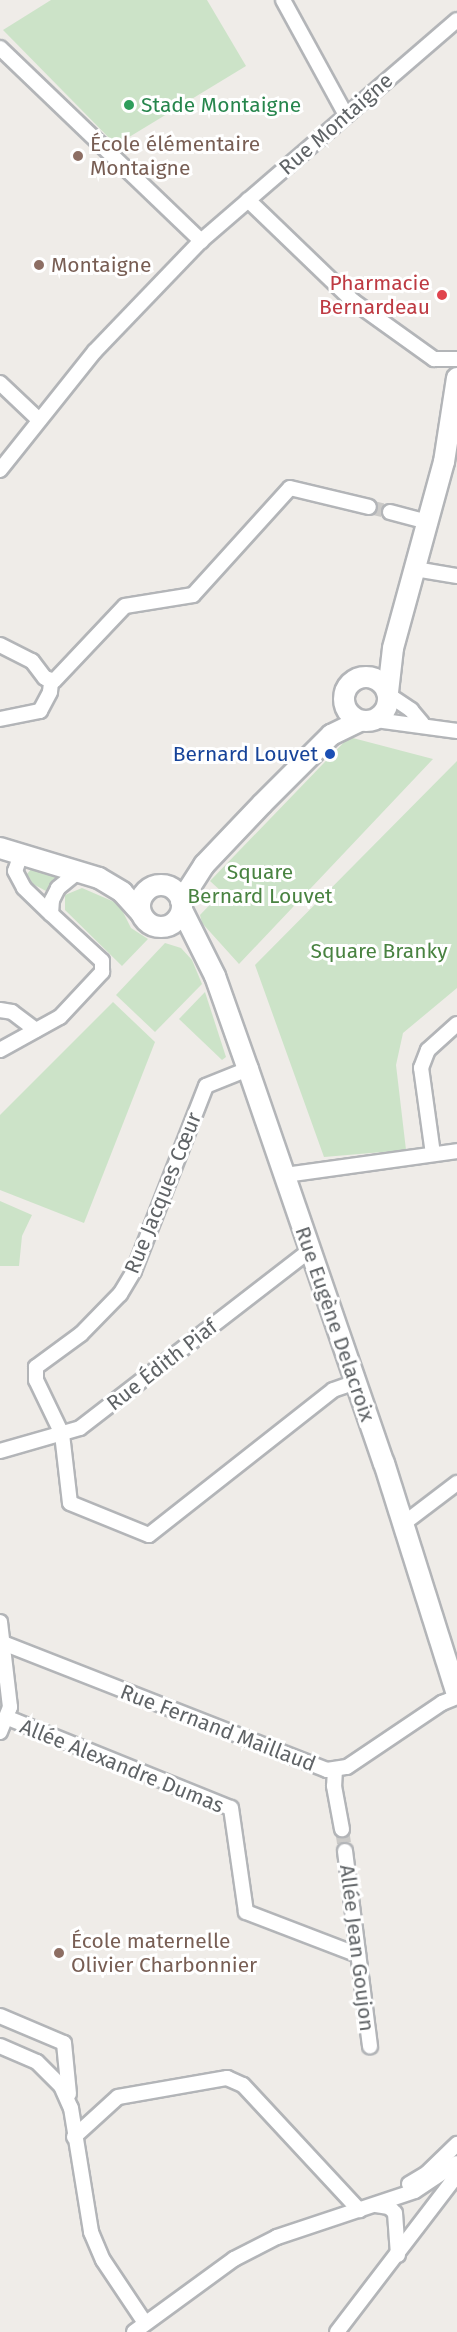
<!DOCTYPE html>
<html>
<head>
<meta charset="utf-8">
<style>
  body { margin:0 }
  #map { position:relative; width:457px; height:2332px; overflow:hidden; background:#efece8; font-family:"Fira Sans",sans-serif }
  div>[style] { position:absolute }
  .green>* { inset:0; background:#cce3c8 }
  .street-tunnel>* { height:14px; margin-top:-7px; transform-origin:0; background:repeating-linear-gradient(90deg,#cbcac8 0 14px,transparent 0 21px) }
  .roads { filter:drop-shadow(2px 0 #b3b5b8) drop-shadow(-2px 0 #b3b5b8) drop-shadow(0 2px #b3b5b8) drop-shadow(0 -2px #b3b5b8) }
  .street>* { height:14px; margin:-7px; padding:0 7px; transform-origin:7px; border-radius:7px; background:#fff }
  .secondary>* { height:20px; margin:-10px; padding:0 10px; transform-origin:10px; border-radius:10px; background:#fff }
  .secondary>.ring { margin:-10px; padding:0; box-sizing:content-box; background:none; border:20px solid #fff; border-radius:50% }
  .dots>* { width:16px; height:16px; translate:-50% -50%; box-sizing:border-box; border:3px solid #fff; border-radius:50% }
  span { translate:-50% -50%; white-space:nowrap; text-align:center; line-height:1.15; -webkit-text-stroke:6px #fff; paint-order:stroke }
  .leisure-label { font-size:21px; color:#27864d }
  .left { translate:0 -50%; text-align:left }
  .street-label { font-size:21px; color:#5f6366 }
  .education-label { font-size:21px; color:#785e54 }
  .health-label { font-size:21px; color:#be3a42 }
  .right { translate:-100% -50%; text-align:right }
  .transit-label { font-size:21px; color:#164399 }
  .park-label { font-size:21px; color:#498341 }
</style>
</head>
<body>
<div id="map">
  <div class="green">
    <i style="clip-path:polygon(51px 0,207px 0,246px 66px,116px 145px,3px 30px)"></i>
    <i style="clip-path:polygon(349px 737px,433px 759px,239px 964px,202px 923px,200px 915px,222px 892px,210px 881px)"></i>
    <i style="clip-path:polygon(457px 761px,457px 988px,403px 1033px,396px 1065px,406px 1150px,324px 1157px,255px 965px)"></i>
    <i style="clip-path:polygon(33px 867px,56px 875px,53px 889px,46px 891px,33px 884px,27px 874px)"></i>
    <i style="clip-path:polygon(82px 888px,119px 904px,131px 928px,148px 939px,122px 966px,65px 910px,65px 895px)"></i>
    <i style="clip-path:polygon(165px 943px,181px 948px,192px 960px,202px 984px,155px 1032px,116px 995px)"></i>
    <i style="clip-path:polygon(205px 992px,226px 1057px,222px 1060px,179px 1019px)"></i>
    <i style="clip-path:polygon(113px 1002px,155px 1042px,84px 1223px,0 1190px,0 1115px)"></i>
    <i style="clip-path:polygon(0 1201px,32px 1215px,22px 1236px,19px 1266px,0 1266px)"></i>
  </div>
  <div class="street-tunnel">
    <i style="left:369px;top:507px;width:22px;rotate:13deg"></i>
    <i style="left:342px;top:1829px;width:22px;rotate:82deg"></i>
  </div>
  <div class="roads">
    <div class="street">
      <i style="left:283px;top:0;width:131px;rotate:61.3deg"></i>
      <i style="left:0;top:48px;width:279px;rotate:43.8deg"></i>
      <i style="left:248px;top:200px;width:146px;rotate:43.9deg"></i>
      <i style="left:353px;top:301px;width:100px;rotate:35.6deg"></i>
      <i style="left:434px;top:359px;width:23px"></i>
      <i style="left:0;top:383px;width:54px;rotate:43.5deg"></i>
      <i style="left:0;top:470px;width:152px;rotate:-51.4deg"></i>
      <i style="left:95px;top:351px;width:153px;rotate:-46.1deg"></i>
      <i style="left:201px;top:241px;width:338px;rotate:-40.8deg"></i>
      <i style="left:390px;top:512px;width:39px;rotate:15deg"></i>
      <i style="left:415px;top:569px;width:43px;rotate:9.5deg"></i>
      <i style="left:0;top:645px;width:36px;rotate:27deg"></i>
      <i style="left:32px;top:661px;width:21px;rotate:53deg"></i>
      <i style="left:45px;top:678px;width:9px;rotate:18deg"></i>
      <i style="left:54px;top:681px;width:103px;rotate:-46.6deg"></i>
      <i style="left:125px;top:606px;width:69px;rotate:-9.2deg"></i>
      <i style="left:193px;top:595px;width:144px;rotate:-47.8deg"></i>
      <i style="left:290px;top:488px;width:81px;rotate:13.5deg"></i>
      <i style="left:389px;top:695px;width:27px;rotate:34deg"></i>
      <i style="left:411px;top:710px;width:17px;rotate:50deg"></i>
      <i style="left:0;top:719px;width:41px;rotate:-11.3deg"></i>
      <i style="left:40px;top:711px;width:21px;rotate:-62deg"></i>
      <i style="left:50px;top:692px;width:10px;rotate:-84deg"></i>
      <i style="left:376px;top:720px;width:82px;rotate:7.7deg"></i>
      <i style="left:21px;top:854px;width:18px;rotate:109deg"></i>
      <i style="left:15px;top:871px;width:19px;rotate:62deg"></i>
      <i style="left:24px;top:888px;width:37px;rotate:44deg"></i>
      <i style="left:0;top:1010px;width:12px;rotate:9deg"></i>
      <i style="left:12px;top:1012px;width:30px;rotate:37deg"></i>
      <i style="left:0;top:1050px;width:68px;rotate:-28.8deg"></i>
      <i style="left:60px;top:1017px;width:62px;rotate:-47deg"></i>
      <i style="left:102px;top:972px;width:11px;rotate:-90deg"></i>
      <i style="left:102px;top:961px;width:69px;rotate:-137.3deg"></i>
      <i style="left:51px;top:914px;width:14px;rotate:-86deg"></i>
      <i style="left:52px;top:900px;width:13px;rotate:-63deg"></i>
      <i style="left:58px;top:888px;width:26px;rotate:-39deg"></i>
      <i style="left:248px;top:1069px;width:45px;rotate:158deg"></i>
      <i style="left:206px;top:1086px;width:199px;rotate:111.3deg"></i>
      <i style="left:134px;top:1271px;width:27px;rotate:121deg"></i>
      <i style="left:120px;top:1294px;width:56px;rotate:134.3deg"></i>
      <i style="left:81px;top:1334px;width:56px;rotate:143.7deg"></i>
      <i style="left:36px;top:1367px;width:13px;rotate:90deg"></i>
      <i style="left:36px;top:1380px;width:60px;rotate:64.3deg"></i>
      <i style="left:62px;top:1434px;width:69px;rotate:83.4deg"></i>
      <i style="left:70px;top:1503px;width:85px;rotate:22.1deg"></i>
      <i style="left:149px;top:1535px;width:234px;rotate:-38.2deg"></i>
      <i style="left:333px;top:1390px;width:21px;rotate:-19deg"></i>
      <i style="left:433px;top:1154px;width:87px;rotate:-97.9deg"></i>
      <i style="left:421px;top:1068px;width:19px;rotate:-69deg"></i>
      <i style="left:428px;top:1050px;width:39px;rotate:-42deg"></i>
      <i style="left:285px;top:1175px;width:174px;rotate:-7.9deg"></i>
      <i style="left:0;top:1451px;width:83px;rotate:-16deg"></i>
      <i style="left:80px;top:1428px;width:289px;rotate:-37.7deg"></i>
      <i style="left:403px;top:1524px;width:68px;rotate:-37.2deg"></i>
      <i style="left:0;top:1622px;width:86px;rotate:83.3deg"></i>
      <i style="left:10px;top:1707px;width:27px;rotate:112deg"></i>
      <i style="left:3px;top:1643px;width:348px;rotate:21.4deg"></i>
      <i style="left:327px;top:1770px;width:20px;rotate:-9deg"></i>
      <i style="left:347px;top:1767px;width:115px;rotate:-34deg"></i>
      <i style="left:442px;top:1703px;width:16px;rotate:-22deg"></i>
      <i style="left:8px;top:1718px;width:240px;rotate:22deg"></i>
      <i style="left:231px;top:1808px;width:105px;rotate:81.8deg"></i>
      <i style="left:246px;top:1912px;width:120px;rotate:21deg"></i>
      <i style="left:335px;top:1769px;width:17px;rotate:93deg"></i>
      <i style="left:334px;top:1786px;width:44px;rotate:79.5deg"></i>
      <i style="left:345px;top:1851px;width:197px;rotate:82.7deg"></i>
      <i style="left:0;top:2016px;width:69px;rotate:22.9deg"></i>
      <i style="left:64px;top:2043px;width:51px;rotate:84.4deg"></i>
      <i style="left:0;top:2046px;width:40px;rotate:23.4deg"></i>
      <i style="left:37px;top:2062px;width:34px;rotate:45deg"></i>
      <i style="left:61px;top:2086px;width:24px;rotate:66deg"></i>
      <i style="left:71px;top:2108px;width:126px;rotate:80.8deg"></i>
      <i style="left:91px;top:2232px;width:30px;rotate:67deg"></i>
      <i style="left:103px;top:2260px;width:76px;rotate:56.3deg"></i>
      <i style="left:74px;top:2137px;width:59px;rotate:-42.3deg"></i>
      <i style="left:118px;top:2097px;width:111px;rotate:-9.9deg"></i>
      <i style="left:227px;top:2078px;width:17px;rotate:24deg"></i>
      <i style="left:243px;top:2085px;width:171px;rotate:47.1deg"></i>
      <i style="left:409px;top:2184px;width:21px;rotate:-31deg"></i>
      <i style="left:427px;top:2173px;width:42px;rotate:-44deg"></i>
      <i style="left:376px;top:2205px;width:13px;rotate:9deg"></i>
      <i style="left:389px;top:2207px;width:8px;rotate:45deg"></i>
      <i style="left:395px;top:2213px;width:42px;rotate:85.9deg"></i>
      <i style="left:134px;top:2332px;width:124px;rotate:-36.1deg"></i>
      <i style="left:234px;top:2259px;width:48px;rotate:-27.1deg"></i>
      <i style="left:277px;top:2237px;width:145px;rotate:-18.4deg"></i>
      <i style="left:415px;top:2191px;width:50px;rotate:-33.7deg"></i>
      <i style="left:337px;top:2332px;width:198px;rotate:-52.6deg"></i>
    </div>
    <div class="secondary">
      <i class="ring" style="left:344px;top:677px;width:24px;height:24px"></i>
      <i style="left:388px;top:692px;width:44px;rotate:-83.5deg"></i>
      <i style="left:393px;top:648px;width:193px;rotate:-74.7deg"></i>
      <i style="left:444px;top:462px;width:85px;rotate:-81.2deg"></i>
      <i style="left:0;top:848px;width:103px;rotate:16.9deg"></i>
      <i style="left:99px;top:878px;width:27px;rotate:31deg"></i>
      <i style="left:122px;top:892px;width:28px;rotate:48deg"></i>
      <i class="ring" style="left:140px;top:885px;width:22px;height:22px"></i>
      <i style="left:181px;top:901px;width:43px;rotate:-57.4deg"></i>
      <i style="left:204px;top:865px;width:84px;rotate:-46.4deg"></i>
      <i style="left:262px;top:804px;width:98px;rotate:-45deg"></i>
      <i style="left:331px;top:735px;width:32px;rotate:-26deg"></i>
      <i style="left:182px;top:910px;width:74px;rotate:63.4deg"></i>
      <i style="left:215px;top:976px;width:99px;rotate:70.5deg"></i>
      <i style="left:248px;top:1069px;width:417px;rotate:71deg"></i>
      <i style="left:384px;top:1463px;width:242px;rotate:72.5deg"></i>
    </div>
  </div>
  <div class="dots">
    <i style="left:129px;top:105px;background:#2e9e5b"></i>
    <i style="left:78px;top:156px;background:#8d6e63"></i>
    <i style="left:39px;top:265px;background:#8d6e63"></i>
    <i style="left:442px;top:295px;background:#e0444e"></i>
    <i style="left:330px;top:754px;background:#1a4fb4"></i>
    <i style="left:59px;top:1953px;background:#8d6e63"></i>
  </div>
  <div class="leisure-label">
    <span class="left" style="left:141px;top:105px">Stade Montaigne</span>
  </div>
  <div class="street-label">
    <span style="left:336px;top:124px;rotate:-41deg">Rue Montaigne</span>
    <span style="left:163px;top:1193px;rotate:-68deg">Rue Jacques Cœur</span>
    <span style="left:335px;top:1324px;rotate:71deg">Rue Eugène Delacroix</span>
    <span style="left:162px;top:1365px;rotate:-38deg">Rue Édith Piaf</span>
    <span style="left:218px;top:1728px;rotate:21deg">Rue Fernand Maillaud</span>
    <span style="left:122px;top:1766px;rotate:22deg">Allée Alexandre Dumas</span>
    <span style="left:357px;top:1948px;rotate:83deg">Allée Jean Goujon</span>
  </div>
  <div class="education-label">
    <span class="left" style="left:90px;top:156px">École élémentaire<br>Montaigne</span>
    <span class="left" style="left:51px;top:265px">Montaigne</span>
    <span class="left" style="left:71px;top:1953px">École maternelle<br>Olivier Charbonnier</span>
  </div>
  <div class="health-label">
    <span class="right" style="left:430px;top:295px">Pharmacie<br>Bernardeau</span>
  </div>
  <div class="transit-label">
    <span class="right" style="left:318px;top:754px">Bernard Louvet</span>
  </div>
  <div class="park-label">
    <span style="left:260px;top:884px">Square<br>Bernard Louvet</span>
    <span style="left:379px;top:951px">Square Branky</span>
  </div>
</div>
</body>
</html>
